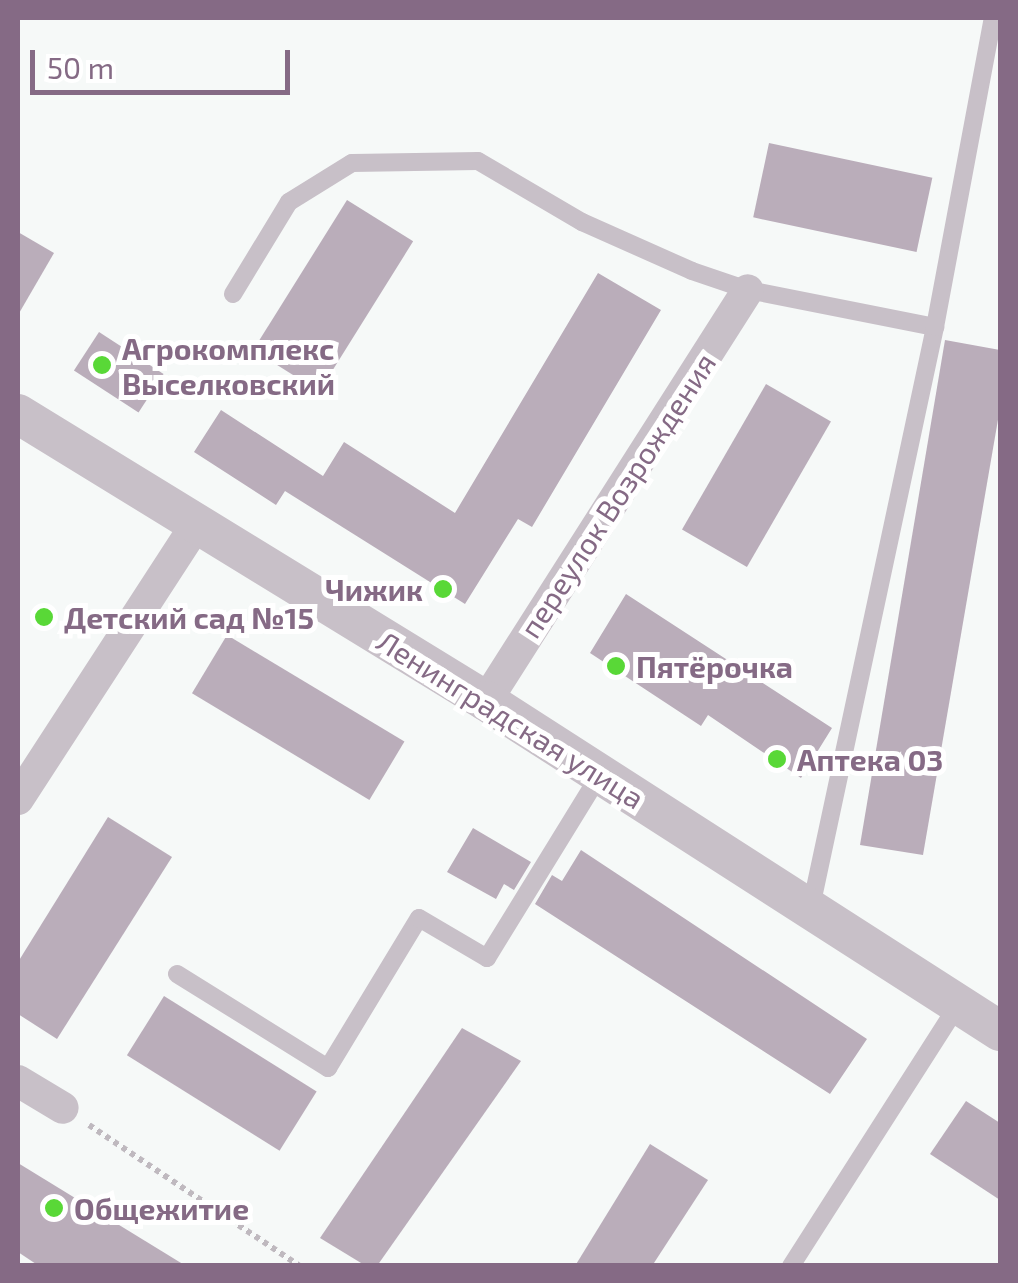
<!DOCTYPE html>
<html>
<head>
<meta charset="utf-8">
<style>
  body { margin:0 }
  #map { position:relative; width:1018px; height:1283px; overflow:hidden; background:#f6f9f8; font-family:"Exo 2",sans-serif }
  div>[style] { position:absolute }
  .building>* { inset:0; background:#baadba; transform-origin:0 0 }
  .path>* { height:6px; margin-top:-3px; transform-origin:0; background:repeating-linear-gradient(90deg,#bfb9bf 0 5px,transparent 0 10px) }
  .service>* { height:18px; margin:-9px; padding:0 9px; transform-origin:9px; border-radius:9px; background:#c8c0c8 }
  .minor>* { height:32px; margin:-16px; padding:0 16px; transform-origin:16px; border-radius:16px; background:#c8c0c8 }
  .tertiary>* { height:40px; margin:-20px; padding:0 20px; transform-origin:20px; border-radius:20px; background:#c8c0c8 }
  .dots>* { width:28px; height:28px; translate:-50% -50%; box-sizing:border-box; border:5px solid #fff; border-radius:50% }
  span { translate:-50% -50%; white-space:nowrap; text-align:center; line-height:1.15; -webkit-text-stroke:10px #fff; paint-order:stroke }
  .poi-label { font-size:30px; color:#856a85; font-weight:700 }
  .left { translate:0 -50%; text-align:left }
  .right { translate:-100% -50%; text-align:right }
  .street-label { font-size:30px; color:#856a85 }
  .frame { position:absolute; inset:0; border:20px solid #856a85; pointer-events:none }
  .scale { position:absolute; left:30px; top:50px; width:260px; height:45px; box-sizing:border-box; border:5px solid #856a85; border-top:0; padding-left:12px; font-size:30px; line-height:35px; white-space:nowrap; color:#856a85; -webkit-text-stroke:8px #fff; paint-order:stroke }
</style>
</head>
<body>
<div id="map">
  <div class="building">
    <i style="left:769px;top:143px;width:167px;height:76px;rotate:12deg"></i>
    <i style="left:347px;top:200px;width:78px;height:177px;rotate:32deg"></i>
    <i style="clip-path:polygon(18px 232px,54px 253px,18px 315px)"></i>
    <i style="clip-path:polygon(598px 273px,661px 310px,532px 527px,518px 519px,465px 604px,285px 491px,276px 505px,194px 452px,221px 410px,323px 476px,344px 442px,455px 513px)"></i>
    <i style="left:99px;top:332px;width:77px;height:46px;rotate:33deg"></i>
    <i style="clip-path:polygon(945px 340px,1000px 350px,1000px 408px,923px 855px,860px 845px)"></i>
    <i style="left:766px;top:384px;width:75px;height:168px;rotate:30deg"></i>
    <i style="clip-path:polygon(626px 594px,832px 728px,801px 778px,708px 715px,701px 726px,590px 653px)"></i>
    <i style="left:227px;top:635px;width:207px;height:68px;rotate:31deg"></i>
    <i style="clip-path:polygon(108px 817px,172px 857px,57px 1039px,18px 1014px,18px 962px)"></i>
    <i style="clip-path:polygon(473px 828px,531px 862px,514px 890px,504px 884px,496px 899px,447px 872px)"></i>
    <i style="clip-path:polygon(581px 850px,867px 1039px,830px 1094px,535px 904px,552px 875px,562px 881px)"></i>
    <i style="left:164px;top:996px;width:180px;height:70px;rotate:32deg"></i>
    <i style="clip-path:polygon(462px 1028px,521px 1061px,377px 1266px,366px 1266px,320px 1238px)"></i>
    <i style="clip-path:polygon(966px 1101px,1000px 1123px,1000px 1200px,930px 1154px)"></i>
    <i style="clip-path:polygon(650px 1144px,708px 1180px,652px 1266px,575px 1266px)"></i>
    <i style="clip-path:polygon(18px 1163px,186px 1266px,39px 1266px,18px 1252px)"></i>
  </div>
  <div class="path">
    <i style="left:89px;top:1125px;width:254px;rotate:33.8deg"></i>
  </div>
  <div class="service">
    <i style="left:233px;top:294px;width:108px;rotate:-58.7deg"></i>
    <i style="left:289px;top:202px;width:74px;rotate:-31.8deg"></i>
    <i style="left:352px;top:163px;width:126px;rotate:-0.9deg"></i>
    <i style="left:478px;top:161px;width:121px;rotate:30.4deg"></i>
    <i style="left:582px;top:222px;width:120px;rotate:24deg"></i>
    <i style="left:692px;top:271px;width:59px;rotate:18.7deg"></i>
    <i style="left:748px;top:290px;width:191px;rotate:11.2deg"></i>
    <i style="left:811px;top:907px;width:593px;rotate:-77.93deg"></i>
    <i style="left:935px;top:327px;width:314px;rotate:-79.4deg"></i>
    <i style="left:177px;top:974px;width:178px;rotate:31.9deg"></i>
    <i style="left:328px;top:1068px;width:175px;rotate:-58.8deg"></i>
    <i style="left:419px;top:918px;width:79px;rotate:30.5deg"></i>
    <i style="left:487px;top:958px;width:216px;rotate:-58.4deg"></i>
    <i style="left:791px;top:1266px;width:312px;rotate:-57.4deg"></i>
  </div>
  <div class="minor">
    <i style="left:486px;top:701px;width:487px;rotate:-57.5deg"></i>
    <i style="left:18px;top:799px;width:327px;rotate:-57deg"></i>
    <i style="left:18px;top:1081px;width:52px;rotate:31deg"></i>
  </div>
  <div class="tertiary">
    <i style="left:18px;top:414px;width:549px;rotate:31.52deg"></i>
    <i style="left:486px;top:701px;width:611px;rotate:32.7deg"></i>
  </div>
  <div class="dots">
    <i style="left:102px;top:365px;background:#59d837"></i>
    <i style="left:443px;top:589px;background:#59d837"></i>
    <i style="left:44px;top:617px;background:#59d837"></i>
    <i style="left:616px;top:666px;background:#59d837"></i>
    <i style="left:777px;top:759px;background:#59d837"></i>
    <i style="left:54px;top:1208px;background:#59d837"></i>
  </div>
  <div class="poi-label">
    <span class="left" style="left:122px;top:365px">Агрокомплекс<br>Выселковский</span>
    <span class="right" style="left:423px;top:589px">Чижик</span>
    <span class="left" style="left:64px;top:617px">Детский сад №15</span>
    <span class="left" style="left:636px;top:666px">Пятёрочка</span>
    <span class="left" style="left:797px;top:759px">Аптека 03</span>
    <span class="left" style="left:74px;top:1208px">Общежитие</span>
  </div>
  <div class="street-label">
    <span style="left:617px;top:495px;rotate:-57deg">переулок Возрождения</span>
    <span style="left:511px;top:719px;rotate:32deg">Ленинградская улица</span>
  </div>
  <div class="frame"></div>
  <div class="scale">50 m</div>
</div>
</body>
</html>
